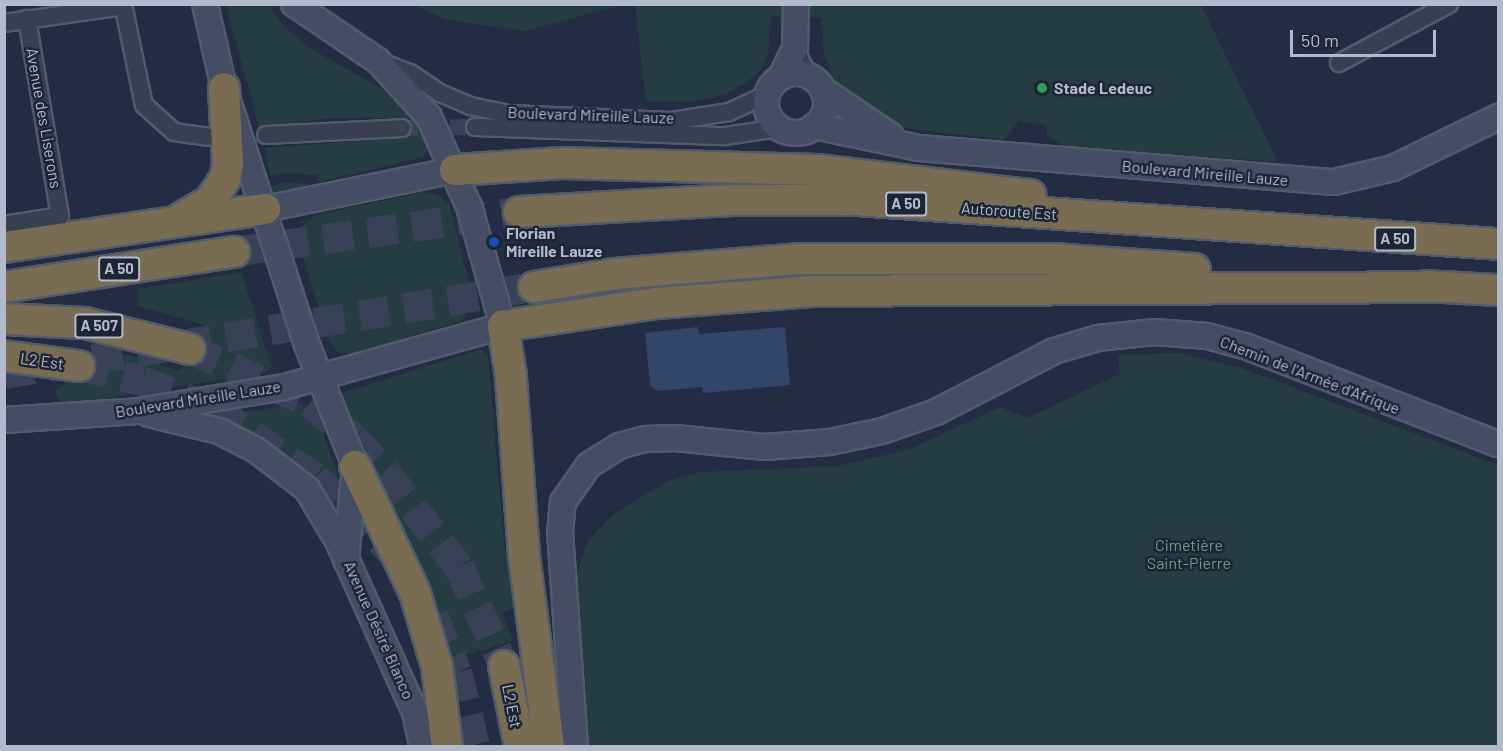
<!DOCTYPE html>
<html>
<head>
<meta charset="utf-8">
<style>
  body { margin:0 }
  #map { position:relative; width:1503px; height:751px; overflow:hidden; background:#232c42; font-family:Barlow,sans-serif }
  div>[style] { position:absolute }
  .green>* { inset:0; background:#253c42 }
  .water>* { inset:0; background:#34456a }
  .street-tunnel>* { height:16px; margin-top:-8px; transform-origin:0; background:repeating-linear-gradient(90deg,#394157 0 16px,transparent 0 24px) }
  .highway-tunnel>* { height:30px; margin-top:-15px; transform-origin:0; background:repeating-linear-gradient(90deg,#394157 0 30px,transparent 0 45px) }
  .roads { filter:drop-shadow(2px 0 #525a6c) drop-shadow(-2px 0 #525a6c) drop-shadow(0 2px #525a6c) drop-shadow(0 -2px #525a6c) }
  .street>* { height:16px; margin:-8px; padding:0 8px; transform-origin:8px; border-radius:8px; background:#373f51 }
  .secondary>* { height:24px; margin:-12px; padding:0 12px; transform-origin:12px; border-radius:12px; background:#454d64 }
  .secondary>.ring { margin:-12px; padding:0; box-sizing:content-box; background:none; border:24px solid #454d64; border-radius:50% }
  .highway>* { height:30px; margin:-15px; padding:0 15px; transform-origin:15px; border-radius:15px; background:#786d53 }
  .dots>* { width:16px; height:16px; translate:-50% -50%; box-sizing:border-box; border:3px solid #1c2436; border-radius:50% }
  span { translate:-50% -50%; white-space:nowrap; text-align:center; line-height:1.15; -webkit-text-stroke:5px #1c2436; paint-order:stroke }
  .shield-label span { padding:2px 4px; background:#1c2436; border:2px solid; border-radius:4px; -webkit-text-stroke-width:0 }
  .shield-label { font-size:15px; color:#b3bacc; font-weight:700 }
  .poi-label { font-size:16px; color:#b3bacc; font-weight:700 }
  .left { translate:0 -50%; text-align:left }
  .street-label { font-size:16px; color:#b3bacc }
  .park-label { font-size:16px; color:#689f7b }
  .frame { position:absolute; inset:0; border:6px solid #b3bacc; pointer-events:none }
  .scale { position:absolute; left:1290px; top:30px; width:146px; height:27px; box-sizing:border-box; border:3px solid #b3bacc; border-top:0; padding-left:8px; font-size:18px; line-height:21px; white-space:nowrap; color:#b3bacc; -webkit-text-stroke:4px #1c2436; paint-order:stroke }
</style>
</head>
<body>
<div id="map">
  <div class="green">
    <i style="clip-path:polygon(226px 5px,269px 5px,283px 25px,308px 47px,379px 87px,406px 111px,429px 146px,424px 157px,319px 182px,318px 175px,282px 173px,270px 176px,265px 148px,409px 137px,400px 118px,327px 118px,260px 130px)"></i>
    <i style="clip-path:polygon(415px 5px,622px 5px,524px 31px,444px 19px)"></i>
    <i style="clip-path:polygon(635px 5px,1201px 5px,1278px 162px,1065px 147px,1047px 135px,1046px 125px,1019px 121px,1004px 140px,903px 128px,853px 102px,831px 74px,824px 55px,821px 18px,771px 16px,768px 54px,762px 68px,747px 82px,726px 94px,696px 101px,646px 102px)"></i>
    <i style="clip-path:polygon(285px 182px,308px 184px,308px 187px,274px 194px,271px 186px)"></i>
    <i style="clip-path:polygon(424px 192px,437px 194px,449px 204px,475px 304px,461px 321px,355px 353px,339px 353px,328px 339px,296px 235px,298px 229px,316px 215px)"></i>
    <i style="clip-path:polygon(241px 272px,272px 367px,267px 372px,61px 406px,55px 392px,101px 351px,140px 357px,179px 371px,210px 327px,138px 306px,139px 289px)"></i>
    <i style="clip-path:polygon(481px 349px,488px 355px,504px 543px,516px 607px,503px 612px,512px 641px,450px 660px,437px 611px,339px 394px)"></i>
    <i style="clip-path:polygon(1178px 353px,1242px 368px,1498px 465px,1498px 746px,589px 746px,575px 578px,588px 541px,615px 513px,668px 481px,699px 472px,838px 466px,910px 449px,1000px 407px,1027px 418px,1120px 374px,1118px 355px)"></i>
    <i style="clip-path:polygon(303px 403px,315px 412px,337px 472px,344px 511px,342px 527px,201px 419px)"></i>
  </div>
  <div class="water">
    <i style="clip-path:polygon(698px 327px,699px 334px,785px 327px,790px 385px,703px 393px,702px 387px,657px 391px,650px 385px,645px 333px)"></i>
  </div>
  <div class="street-tunnel">
    <i style="left:402px;top:128px;width:73px;rotate:-0.8deg"></i>
  </div>
  <div class="highway-tunnel">
    <i style="left:234px;top:252px;width:288px;rotate:-8deg"></i>
    <i style="left:190px;top:349px;width:132px;rotate:24.2deg"></i>
    <i style="left:310px;top:403px;width:57px;rotate:39.3deg"></i>
    <i style="left:354px;top:439px;width:47px;rotate:46.7deg"></i>
    <i style="left:386px;top:473px;width:119px;rotate:52.2deg"></i>
    <i style="left:459px;top:567px;width:109px;rotate:65.6deg"></i>
    <i style="left:79px;top:366px;width:65px;rotate:13.4deg"></i>
    <i style="left:142px;top:381px;width:79px;rotate:21.7deg"></i>
    <i style="left:215px;top:410px;width:121px;rotate:34.2deg"></i>
    <i style="left:315px;top:478px;width:108px;rotate:43.9deg"></i>
    <i style="left:4px;top:374px;width:537px;rotate:-9.32deg"></i>
    <i style="left:433px;top:616px;width:61px;rotate:66.8deg"></i>
    <i style="left:457px;top:672px;width:76px;rotate:76.3deg"></i>
  </div>
  <div class="roads">
    <div class="street">
      <i style="left:123px;top:4px;width:103px;rotate:78.3deg"></i>
      <i style="left:144px;top:105px;width:40px;rotate:42deg"></i>
      <i style="left:174px;top:132px;width:34px;rotate:8deg"></i>
      <i style="left:4px;top:23px;width:120px;rotate:-8.1deg"></i>
      <i style="left:795px;top:48px;width:31px;rotate:65deg"></i>
      <i style="left:381px;top:62px;width:31px;rotate:21deg"></i>
      <i style="left:410px;top:73px;width:36px;rotate:34deg"></i>
      <i style="left:440px;top:93px;width:34px;rotate:23deg"></i>
      <i style="left:471px;top:106px;width:39px;rotate:12deg"></i>
      <i style="left:509px;top:114px;width:162px;rotate:2.5deg"></i>
      <i style="left:671px;top:121px;width:59px;rotate:-8.8deg"></i>
      <i style="left:729px;top:112px;width:41px;rotate:-24.7deg"></i>
      <i style="left:1339px;top:63px;width:125px;rotate:-28.2deg"></i>
      <i style="left:475px;top:127px;width:250px;rotate:2.1deg"></i>
      <i style="left:725px;top:136px;width:55px;rotate:-8.4deg"></i>
      <i style="left:266px;top:135px;width:136px;rotate:-2.9deg"></i>
      <i style="left:4px;top:225px;width:57px;rotate:-9.1deg"></i>
      <i style="left:60px;top:216px;width:200px;rotate:-99.5deg"></i>
    </div>
    <div class="secondary">
      <i style="left:205px;top:4px;width:86px;rotate:77.3deg"></i>
      <i style="left:224px;top:88px;width:267px;rotate:72.1deg"></i>
      <i style="left:306px;top:342px;width:133px;rotate:68.4deg"></i>
      <i style="left:355px;top:466px;width:94px;rotate:95.5deg"></i>
      <i class="ring" style="left:766px;top:73px;width:36px;height:36px"></i>
      <i style="left:781px;top:77px;width:32px;rotate:-64deg"></i>
      <i style="left:795px;top:48px;width:44px;rotate:-88.7deg"></i>
      <i style="left:823px;top:90px;width:82px;rotate:34.1deg"></i>
      <i style="left:814px;top:126px;width:107px;rotate:11.8deg"></i>
      <i style="left:919px;top:148px;width:416px;rotate:4.7deg"></i>
      <i style="left:1334px;top:182px;width:61px;rotate:-13.3deg"></i>
      <i style="left:1393px;top:168px;width:117px;rotate:-25.9deg"></i>
      <i style="left:265px;top:209px;width:194px;rotate:-11.6deg"></i>
      <i style="left:149px;top:414px;width:72px;rotate:13.7deg"></i>
      <i style="left:219px;top:431px;width:42px;rotate:27.2deg"></i>
      <i style="left:256px;top:450px;width:64px;rotate:37.4deg"></i>
      <i style="left:307px;top:489px;width:61px;rotate:59.2deg"></i>
      <i style="left:338px;top:541px;width:188px;rotate:65.8deg"></i>
      <i style="left:415px;top:712px;width:35px;rotate:78deg"></i>
      <i style="left:4px;top:420px;width:134px;rotate:-3.8deg"></i>
      <i style="left:138px;top:411px;width:148px;rotate:-9.3deg"></i>
      <i style="left:284px;top:387px;width:227px;rotate:-15.6deg"></i>
      <i style="left:503px;top:326px;width:122px;rotate:-105.8deg"></i>
      <i style="left:470px;top:209px;width:101px;rotate:-114deg"></i>
      <i style="left:429px;top:117px;width:76px;rotate:-132.3deg"></i>
      <i style="left:378px;top:61px;width:102px;rotate:-145.8deg"></i>
      <i style="left:575px;top:746px;width:213px;rotate:-94deg"></i>
      <i style="left:560px;top:534px;width:32px;rotate:-85deg"></i>
      <i style="left:563px;top:502px;width:45px;rotate:-54.9deg"></i>
      <i style="left:589px;top:465px;width:36px;rotate:-32deg"></i>
      <i style="left:619px;top:446px;width:28px;rotate:-15deg"></i>
      <i style="left:646px;top:439px;width:29px;rotate:-2deg"></i>
      <i style="left:675px;top:438px;width:90px;rotate:5.7deg"></i>
      <i style="left:765px;top:447px;width:65px;rotate:-4.4deg"></i>
      <i style="left:830px;top:442px;width:53px;rotate:-11.9deg"></i>
      <i style="left:882px;top:431px;width:57px;rotate:-19.4deg"></i>
      <i style="left:936px;top:412px;width:133px;rotate:-27.3deg"></i>
      <i style="left:1054px;top:351px;width:46px;rotate:-16.5deg"></i>
      <i style="left:1098px;top:338px;width:57px;rotate:-6deg"></i>
      <i style="left:1155px;top:332px;width:52px;rotate:4.4deg"></i>
      <i style="left:1207px;top:336px;width:39px;rotate:15deg"></i>
      <i style="left:1245px;top:346px;width:271px;rotate:21.2deg"></i>
    </div>
    <div class="highway">
      <i style="left:455px;top:170px;width:108px;rotate:-3.7deg"></i>
      <i style="left:563px;top:163px;width:254px;rotate:1.6deg"></i>
      <i style="left:817px;top:170px;width:215px;rotate:6.7deg"></i>
      <i style="left:519px;top:212px;width:218px;rotate:-3.2deg"></i>
      <i style="left:737px;top:200px;width:118px"></i>
      <i style="left:855px;top:200px;width:645px;rotate:3.91deg"></i>
      <i style="left:181px;top:218px;width:34px;rotate:-30deg"></i>
      <i style="left:210px;top:201px;width:27px;rotate:-56deg"></i>
      <i style="left:225px;top:179px;width:15px;rotate:-79deg"></i>
      <i style="left:228px;top:164px;width:76px;rotate:-93deg"></i>
      <i style="left:4px;top:247px;width:264px;rotate:-8.3deg"></i>
      <i style="left:1426px;top:286px;width:72px;rotate:3.2deg"></i>
      <i style="left:4px;top:287px;width:233px;rotate:-8.7deg"></i>
      <i style="left:534px;top:287px;width:81px;rotate:-9.2deg"></i>
      <i style="left:614px;top:274px;width:188px;rotate:-4.6deg"></i>
      <i style="left:801px;top:259px;width:253px"></i>
      <i style="left:1054px;top:259px;width:141px;rotate:4.1deg"></i>
      <i style="left:4px;top:319px;width:81px;rotate:2.8deg"></i>
      <i style="left:85px;top:323px;width:108px;rotate:13.9deg"></i>
      <i style="left:4px;top:356px;width:76px;rotate:7.6deg"></i>
      <i style="left:355px;top:466px;width:140px;rotate:64.7deg"></i>
      <i style="left:415px;top:593px;width:76px;rotate:73.2deg"></i>
      <i style="left:437px;top:666px;width:81px;rotate:82.9deg"></i>
      <i style="left:504px;top:666px;width:82px;rotate:78.7deg"></i>
      <i style="left:549px;top:746px;width:193px;rotate:-97.5deg"></i>
      <i style="left:524px;top:555px;width:179px;rotate:-94.2deg"></i>
      <i style="left:511px;top:376px;width:51px;rotate:-99.1deg"></i>
      <i style="left:503px;top:326px;width:156px;rotate:-8.5deg"></i>
      <i style="left:657px;top:303px;width:155px;rotate:-4.4deg"></i>
      <i style="left:812px;top:291px;width:634px;rotate:-0.36deg"></i>
    </div>
  </div>
  <div class="dots">
    <i style="left:1042px;top:88px;background:#2e9e5b"></i>
    <i style="left:494px;top:242px;background:#1a4fb4"></i>
  </div>
  <div class="shield-label">
    <span style="left:906px;top:204px">A 50</span>
    <span style="left:1395px;top:239px">A 50</span>
    <span style="left:119px;top:269px">A 50</span>
    <span style="left:99px;top:326px">A 507</span>
  </div>
  <div class="poi-label">
    <span class="left" style="left:1054px;top:88px">Stade Ledeuc</span>
    <span class="left" style="left:506px;top:242px">Florian<br>Mireille Lauze</span>
  </div>
  <div class="street-label">
    <span style="left:591px;top:115px;rotate:2deg">Boulevard Mireille Lauze</span>
    <span style="left:44px;top:118px;rotate:80deg">Avenue des Liserons</span>
    <span style="left:1205px;top:173px;rotate:5deg">Boulevard Mireille Lauze</span>
    <span style="left:1009px;top:211px;rotate:4deg">Autoroute Est</span>
    <span style="left:42px;top:361px;rotate:8deg">L2 Est</span>
    <span style="left:1310px;top:375px;rotate:21deg">Chemin de l'Armée d'Afrique</span>
    <span style="left:198px;top:399px;rotate:-9deg">Boulevard Mireille Lauze</span>
    <span style="left:379px;top:630px;rotate:66deg">Avenue Désiré Bianco</span>
    <span style="left:512px;top:706px;rotate:79deg">L2 Est</span>
  </div>
  <div class="park-label">
    <span style="left:1189px;top:554px">Cimetière<br>Saint-Pierre</span>
  </div>
  <div class="frame"></div>
  <div class="scale">50 m</div>
</div>
</body>
</html>
